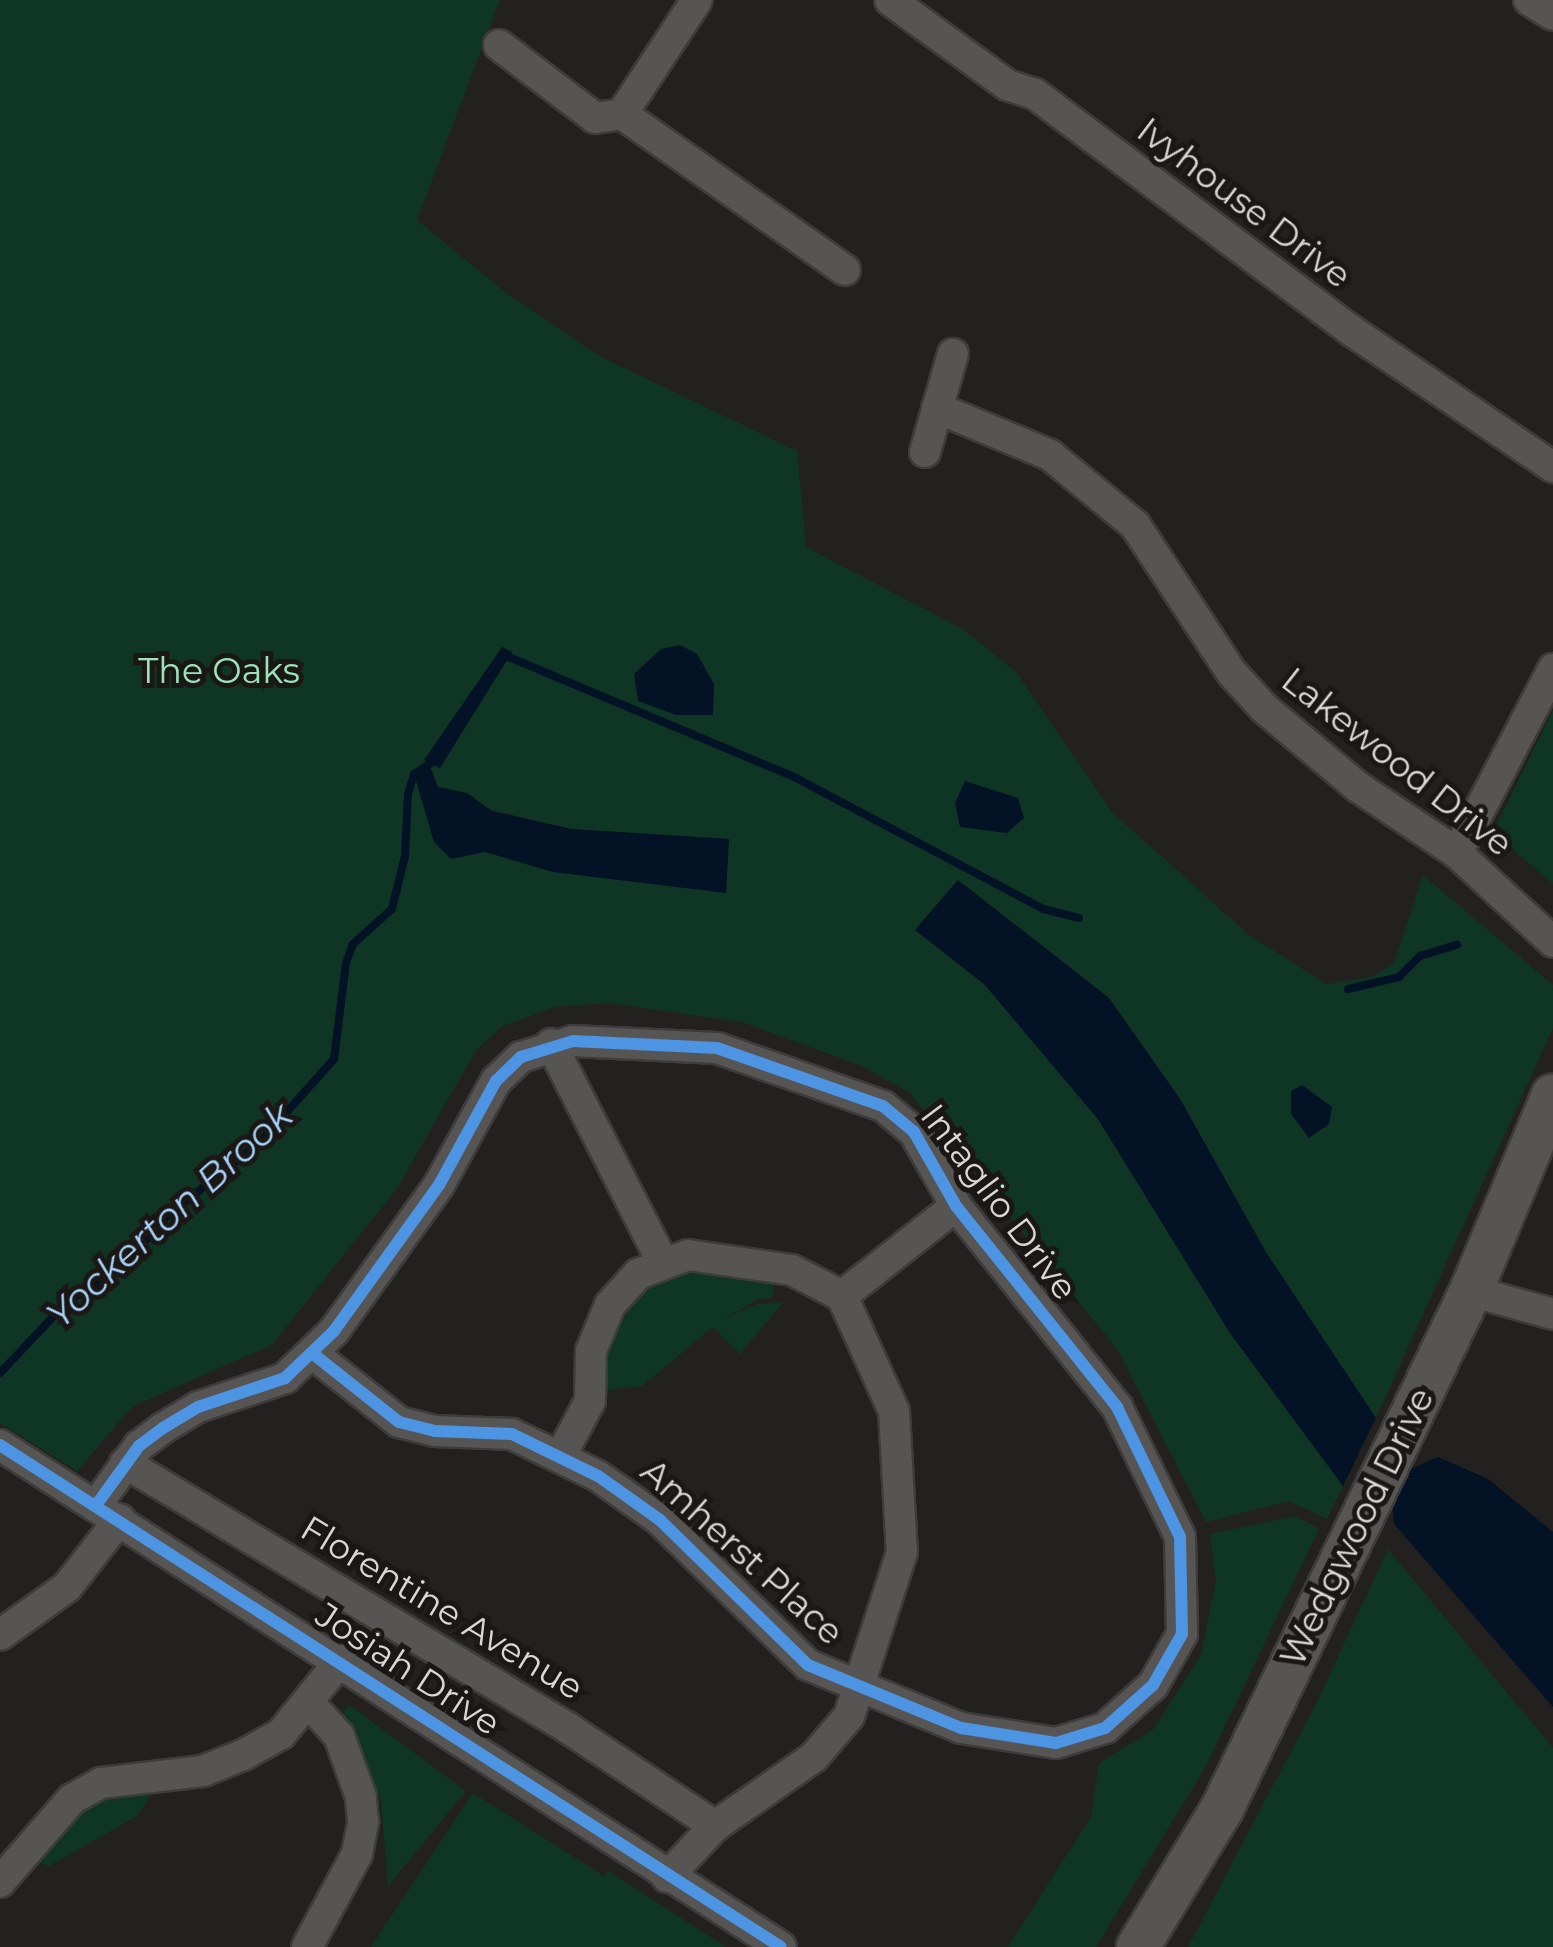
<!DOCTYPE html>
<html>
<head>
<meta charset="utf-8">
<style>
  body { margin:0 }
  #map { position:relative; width:1553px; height:1947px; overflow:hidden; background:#23211f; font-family:Montserrat,sans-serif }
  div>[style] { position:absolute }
  .green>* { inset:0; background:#0f3624 }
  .water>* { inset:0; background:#031224 }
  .stream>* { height:8px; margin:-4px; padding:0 4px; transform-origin:4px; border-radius:4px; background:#031224 }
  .roads { filter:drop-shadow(2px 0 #3d3c3a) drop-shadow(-2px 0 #3d3c3a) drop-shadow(0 2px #3d3c3a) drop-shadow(0 -2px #3d3c3a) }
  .street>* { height:30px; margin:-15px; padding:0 15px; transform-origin:15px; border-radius:15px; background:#565554 }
  .secondary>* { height:42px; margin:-21px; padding:0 21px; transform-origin:21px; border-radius:21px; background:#565554 }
  .cycleway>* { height:12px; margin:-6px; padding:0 6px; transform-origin:6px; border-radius:6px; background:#4d94e3 }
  span { translate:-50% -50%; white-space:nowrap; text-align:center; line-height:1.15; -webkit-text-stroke:10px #1b1714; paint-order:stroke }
  .street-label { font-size:35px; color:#dad8d6 }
  .park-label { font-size:35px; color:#9ae4bb }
  .water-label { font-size:38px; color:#a5d2fb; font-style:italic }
</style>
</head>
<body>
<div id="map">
  <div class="green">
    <i style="clip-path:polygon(evenodd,0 0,500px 0,417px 220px,505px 292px,599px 356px,797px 451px,806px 547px,964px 630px,1016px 672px,1112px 812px,1249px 935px,1326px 984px,1372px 977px,1394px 963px,1423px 875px,1553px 985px,1553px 1028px,1376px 1418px,1267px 1254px,1180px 1099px,1109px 998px,958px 880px,915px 930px,984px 984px,1098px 1119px,1230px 1333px,1343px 1486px,1327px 1519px,1289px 1501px,1206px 1522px,1117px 1349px,908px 1091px,862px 1066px,742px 1022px,610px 1003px,554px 1007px,503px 1026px,476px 1050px,398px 1187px,272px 1345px,133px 1406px,77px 1471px,0 1423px,0 0,488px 809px,571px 829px,728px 839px,726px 892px,553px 872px,485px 852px,488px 809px)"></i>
    <i style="clip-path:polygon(1553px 710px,1553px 884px,1493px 832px)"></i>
    <i style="clip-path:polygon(700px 1266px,775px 1276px,772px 1298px,757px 1300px,724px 1319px,757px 1304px,783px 1302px,740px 1354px,713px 1327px,642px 1386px,605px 1390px,605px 1356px,636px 1296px,671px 1271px)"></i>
    <i style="clip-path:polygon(1296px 1516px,1319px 1529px,1205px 1768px,1096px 1947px,1008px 1947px,1091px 1817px,1099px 1763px,1153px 1730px,1201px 1655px,1216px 1581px,1210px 1534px)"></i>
    <i style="clip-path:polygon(1388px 1549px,1553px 1748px,1553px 1947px,1188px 1947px,1316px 1704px)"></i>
    <i style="clip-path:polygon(349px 1705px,466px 1791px,388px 1886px,381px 1801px,357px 1738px,340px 1716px)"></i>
    <i style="clip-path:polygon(158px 1785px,137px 1816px,49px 1866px,34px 1861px,81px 1802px)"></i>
    <i style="clip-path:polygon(473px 1793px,604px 1876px,608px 1871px,726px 1947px,371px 1947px)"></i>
  </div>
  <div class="water">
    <i style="clip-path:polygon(680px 645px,697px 654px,714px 684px,713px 715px,676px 715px,638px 701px,634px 674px,661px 649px)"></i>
    <i style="clip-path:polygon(502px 647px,512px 652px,440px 768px,424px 760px)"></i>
    <i style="clip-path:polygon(421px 765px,430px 766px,438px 787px,467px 793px,492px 811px,571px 829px,729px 839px,726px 893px,553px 872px,485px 852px,451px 859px,434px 842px,414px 774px)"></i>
    <i style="clip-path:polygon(965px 781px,1018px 798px,1024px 818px,1007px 833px,960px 827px,955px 803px)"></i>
    <i style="clip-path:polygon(958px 880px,1109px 998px,1180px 1099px,1267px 1254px,1376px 1418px,1343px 1486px,1230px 1333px,1098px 1119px,984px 984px,915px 930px)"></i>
    <i style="clip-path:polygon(1302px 1085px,1332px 1107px,1329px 1124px,1309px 1138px,1291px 1114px,1291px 1091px)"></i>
    <i style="clip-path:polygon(1438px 1457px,1488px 1479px,1553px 1532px,1553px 1707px,1394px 1524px,1392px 1501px,1408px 1470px)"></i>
  </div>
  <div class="stream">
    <i style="left:504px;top:655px;width:317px;rotate:22.8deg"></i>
    <i style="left:796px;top:778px;width:280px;rotate:27.9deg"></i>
    <i style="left:1043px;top:909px;width:37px;rotate:14deg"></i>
    <i style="left:1348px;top:989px;width:52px;rotate:-13.2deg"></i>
    <i style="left:1399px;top:977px;width:30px;rotate:-45deg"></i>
    <i style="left:1420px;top:956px;width:39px;rotate:-17deg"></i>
    <i style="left:0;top:1373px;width:96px;rotate:-46.7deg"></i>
    <i style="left:66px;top:1303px;width:67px;rotate:-32.7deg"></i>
    <i style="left:122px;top:1267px;width:68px;rotate:-48.6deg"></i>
    <i style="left:167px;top:1216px;width:117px;rotate:-38.4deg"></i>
    <i style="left:259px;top:1143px;width:113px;rotate:-48.2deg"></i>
    <i style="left:334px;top:1059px;width:97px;rotate:-82.9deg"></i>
    <i style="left:346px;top:963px;width:20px;rotate:-70deg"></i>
    <i style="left:353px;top:944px;width:52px;rotate:-41.9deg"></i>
    <i style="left:392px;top:909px;width:55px;rotate:-76.2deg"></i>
    <i style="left:405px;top:856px;width:62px;rotate:-87.2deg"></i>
    <i style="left:408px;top:794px;width:21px;rotate:-73deg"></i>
    <i style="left:414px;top:774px;width:27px;rotate:-33deg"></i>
  </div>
  <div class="roads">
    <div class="street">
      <i style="left:890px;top:0;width:145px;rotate:36deg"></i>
      <i style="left:1007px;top:85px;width:29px;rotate:18deg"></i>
      <i style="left:1035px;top:94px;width:396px;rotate:36.8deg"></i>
      <i style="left:1352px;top:331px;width:243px;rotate:34.1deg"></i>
      <i style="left:1529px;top:0;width:28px;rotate:32deg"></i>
      <i style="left:499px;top:45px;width:121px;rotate:37.2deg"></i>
      <i style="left:595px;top:118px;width:27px;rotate:-8deg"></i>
      <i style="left:622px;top:114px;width:272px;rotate:35deg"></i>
      <i style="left:622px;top:114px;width:136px;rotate:-56.7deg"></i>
      <i style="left:937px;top:408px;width:122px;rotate:22.6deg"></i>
      <i style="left:1050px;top:455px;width:110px;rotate:39.5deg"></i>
      <i style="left:1135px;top:525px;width:177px;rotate:56.8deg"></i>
      <i style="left:1232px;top:673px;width:49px;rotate:47.5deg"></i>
      <i style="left:1265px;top:709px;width:121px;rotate:40deg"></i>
      <i style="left:1358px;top:787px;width:119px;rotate:33.7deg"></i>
      <i style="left:1457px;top:853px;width:131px;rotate:42.8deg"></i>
      <i style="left:925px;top:452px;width:102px;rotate:-74.1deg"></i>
      <i style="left:1457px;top:853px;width:208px;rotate:-62.4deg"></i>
      <i style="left:551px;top:1044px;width:244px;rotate:62.9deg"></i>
      <i style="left:1471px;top:1291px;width:85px;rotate:15.7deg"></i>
      <i style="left:842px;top:1296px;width:145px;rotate:-38.3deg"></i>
      <i style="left:0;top:1445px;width:928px;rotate:32.73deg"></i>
      <i style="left:561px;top:1455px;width:61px;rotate:-61.8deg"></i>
      <i style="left:590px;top:1401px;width:50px;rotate:-88.9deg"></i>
      <i style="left:591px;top:1351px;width:50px;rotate:-67.6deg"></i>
      <i style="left:610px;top:1305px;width:42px;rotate:-47.9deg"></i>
      <i style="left:638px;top:1274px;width:53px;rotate:-20.8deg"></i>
      <i style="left:688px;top:1255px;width:105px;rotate:8.2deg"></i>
      <i style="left:792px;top:1270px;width:56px;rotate:27.5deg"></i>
      <i style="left:842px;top:1296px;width:126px;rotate:65.7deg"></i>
      <i style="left:894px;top:1411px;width:141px;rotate:86.8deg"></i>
      <i style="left:902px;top:1552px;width:172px;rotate:107.9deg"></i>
      <i style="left:849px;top:1716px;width:54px;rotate:130.5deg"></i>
      <i style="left:814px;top:1757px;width:121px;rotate:145.1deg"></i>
      <i style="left:715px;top:1826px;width:70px;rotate:133.3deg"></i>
      <i style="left:125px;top:1463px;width:516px;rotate:30.89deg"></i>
      <i style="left:568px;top:1728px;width:177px;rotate:33.7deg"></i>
      <i style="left:97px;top:1504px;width:72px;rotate:-54.1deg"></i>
      <i style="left:139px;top:1446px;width:30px;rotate:-37deg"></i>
      <i style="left:163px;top:1428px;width:41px;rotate:-31deg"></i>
      <i style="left:198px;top:1407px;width:92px;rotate:-18.4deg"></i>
      <i style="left:285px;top:1378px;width:68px;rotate:-43.8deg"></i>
      <i style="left:334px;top:1331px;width:180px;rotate:-54.3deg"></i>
      <i style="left:439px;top:1185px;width:119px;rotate:-61.3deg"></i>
      <i style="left:496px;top:1081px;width:35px;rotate:-44deg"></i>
      <i style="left:521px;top:1057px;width:54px;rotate:-17.1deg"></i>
      <i style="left:573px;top:1041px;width:144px;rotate:2.8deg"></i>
      <i style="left:717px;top:1048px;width:176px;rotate:19.3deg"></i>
      <i style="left:883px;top:1106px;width:40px;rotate:40deg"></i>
      <i style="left:914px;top:1132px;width:85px;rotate:60.4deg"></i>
      <i style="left:956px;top:1206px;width:258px;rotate:51.3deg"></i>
      <i style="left:1117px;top:1407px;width:144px;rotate:64.1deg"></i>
      <i style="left:1180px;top:1537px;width:97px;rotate:88.8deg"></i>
      <i style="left:1182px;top:1634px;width:59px;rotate:119.6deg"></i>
      <i style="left:1153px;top:1685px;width:64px;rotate:138.1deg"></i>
      <i style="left:1105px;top:1728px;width:51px;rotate:163deg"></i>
      <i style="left:1056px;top:1743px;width:96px;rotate:-171deg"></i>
      <i style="left:961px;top:1728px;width:165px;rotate:-157.6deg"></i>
      <i style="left:808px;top:1665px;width:207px;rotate:-135.6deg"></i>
      <i style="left:660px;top:1520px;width:76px;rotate:-144.6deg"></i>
      <i style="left:598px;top:1476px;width:96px;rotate:-154deg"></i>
      <i style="left:512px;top:1434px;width:77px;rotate:-177.8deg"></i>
      <i style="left:435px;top:1431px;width:37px;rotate:-166deg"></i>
      <i style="left:399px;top:1422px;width:111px;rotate:-141.6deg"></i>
      <i style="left:0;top:1635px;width:82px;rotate:-35.6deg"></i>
      <i style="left:67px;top:1587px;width:86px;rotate:-52.1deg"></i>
      <i style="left:0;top:1882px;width:110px;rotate:-49.1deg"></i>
      <i style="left:72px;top:1799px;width:33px;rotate:-29deg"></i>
      <i style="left:101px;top:1783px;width:103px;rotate:-6.7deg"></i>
      <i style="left:203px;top:1771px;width:43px;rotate:-21.8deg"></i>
      <i style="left:243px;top:1755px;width:43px;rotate:-28.9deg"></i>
      <i style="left:281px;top:1734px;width:95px;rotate:-51deg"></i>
      <i style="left:307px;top:1947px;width:106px;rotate:-61.7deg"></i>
      <i style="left:357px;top:1854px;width:33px;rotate:-79deg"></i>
      <i style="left:363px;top:1822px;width:25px;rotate:-95deg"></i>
      <i style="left:361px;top:1797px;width:65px;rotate:-109.8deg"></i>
      <i style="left:339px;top:1736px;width:42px;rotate:-132.1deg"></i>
    </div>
    <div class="secondary">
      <i style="left:1138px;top:1947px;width:162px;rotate:-58.7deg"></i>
      <i style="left:1222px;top:1809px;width:575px;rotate:-64.33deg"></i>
      <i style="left:1471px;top:1291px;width:212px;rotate:-67.3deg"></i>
    </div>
  </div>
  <div class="cycleway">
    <i style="left:0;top:1445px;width:928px;rotate:32.73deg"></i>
    <i style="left:97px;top:1504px;width:72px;rotate:-54.1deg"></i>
    <i style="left:139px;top:1446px;width:30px;rotate:-37deg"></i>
    <i style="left:163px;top:1428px;width:41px;rotate:-31deg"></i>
    <i style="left:198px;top:1407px;width:92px;rotate:-18.4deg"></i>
    <i style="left:285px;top:1378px;width:68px;rotate:-43.8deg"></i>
    <i style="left:334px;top:1331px;width:180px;rotate:-54.3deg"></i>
    <i style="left:439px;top:1185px;width:119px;rotate:-61.3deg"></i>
    <i style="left:496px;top:1081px;width:35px;rotate:-44deg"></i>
    <i style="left:521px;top:1057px;width:54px;rotate:-17.1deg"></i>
    <i style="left:573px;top:1041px;width:144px;rotate:2.8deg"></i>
    <i style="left:717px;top:1048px;width:176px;rotate:19.3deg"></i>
    <i style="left:883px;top:1106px;width:40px;rotate:40deg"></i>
    <i style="left:914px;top:1132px;width:85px;rotate:60.4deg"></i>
    <i style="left:956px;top:1206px;width:258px;rotate:51.3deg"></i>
    <i style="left:1117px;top:1407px;width:144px;rotate:64.1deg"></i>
    <i style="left:1180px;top:1537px;width:97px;rotate:88.8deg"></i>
    <i style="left:1182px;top:1634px;width:59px;rotate:119.6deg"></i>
    <i style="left:1153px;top:1685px;width:64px;rotate:138.1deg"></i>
    <i style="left:1105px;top:1728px;width:51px;rotate:163deg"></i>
    <i style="left:1056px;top:1743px;width:96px;rotate:-171deg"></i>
    <i style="left:961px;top:1728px;width:165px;rotate:-157.6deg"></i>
    <i style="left:808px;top:1665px;width:207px;rotate:-135.6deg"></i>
    <i style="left:660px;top:1520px;width:76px;rotate:-144.6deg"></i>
    <i style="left:598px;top:1476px;width:96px;rotate:-154deg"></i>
    <i style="left:512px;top:1434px;width:77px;rotate:-177.8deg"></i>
    <i style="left:435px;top:1431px;width:37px;rotate:-166deg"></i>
    <i style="left:399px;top:1422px;width:111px;rotate:-141.6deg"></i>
  </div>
  <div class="street-label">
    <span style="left:1244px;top:203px;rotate:37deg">Ivyhouse Drive</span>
    <span style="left:1397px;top:762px;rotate:38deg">Lakewood Drive</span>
    <span style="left:999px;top:1202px;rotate:53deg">Intaglio Drive</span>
    <span style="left:1357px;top:1527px;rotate:-64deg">Wedgwood Drive</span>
    <span style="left:742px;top:1552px;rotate:42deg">Amherst Place</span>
    <span style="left:442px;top:1608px;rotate:31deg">Florentine Avenue</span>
    <span style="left:408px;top:1669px;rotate:33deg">Josiah Drive</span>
  </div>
  <div class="park-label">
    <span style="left:219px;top:671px">The Oaks</span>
  </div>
  <div class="water-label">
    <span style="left:169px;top:1215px;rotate:-42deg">Yockerton Brook</span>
  </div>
</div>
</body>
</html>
